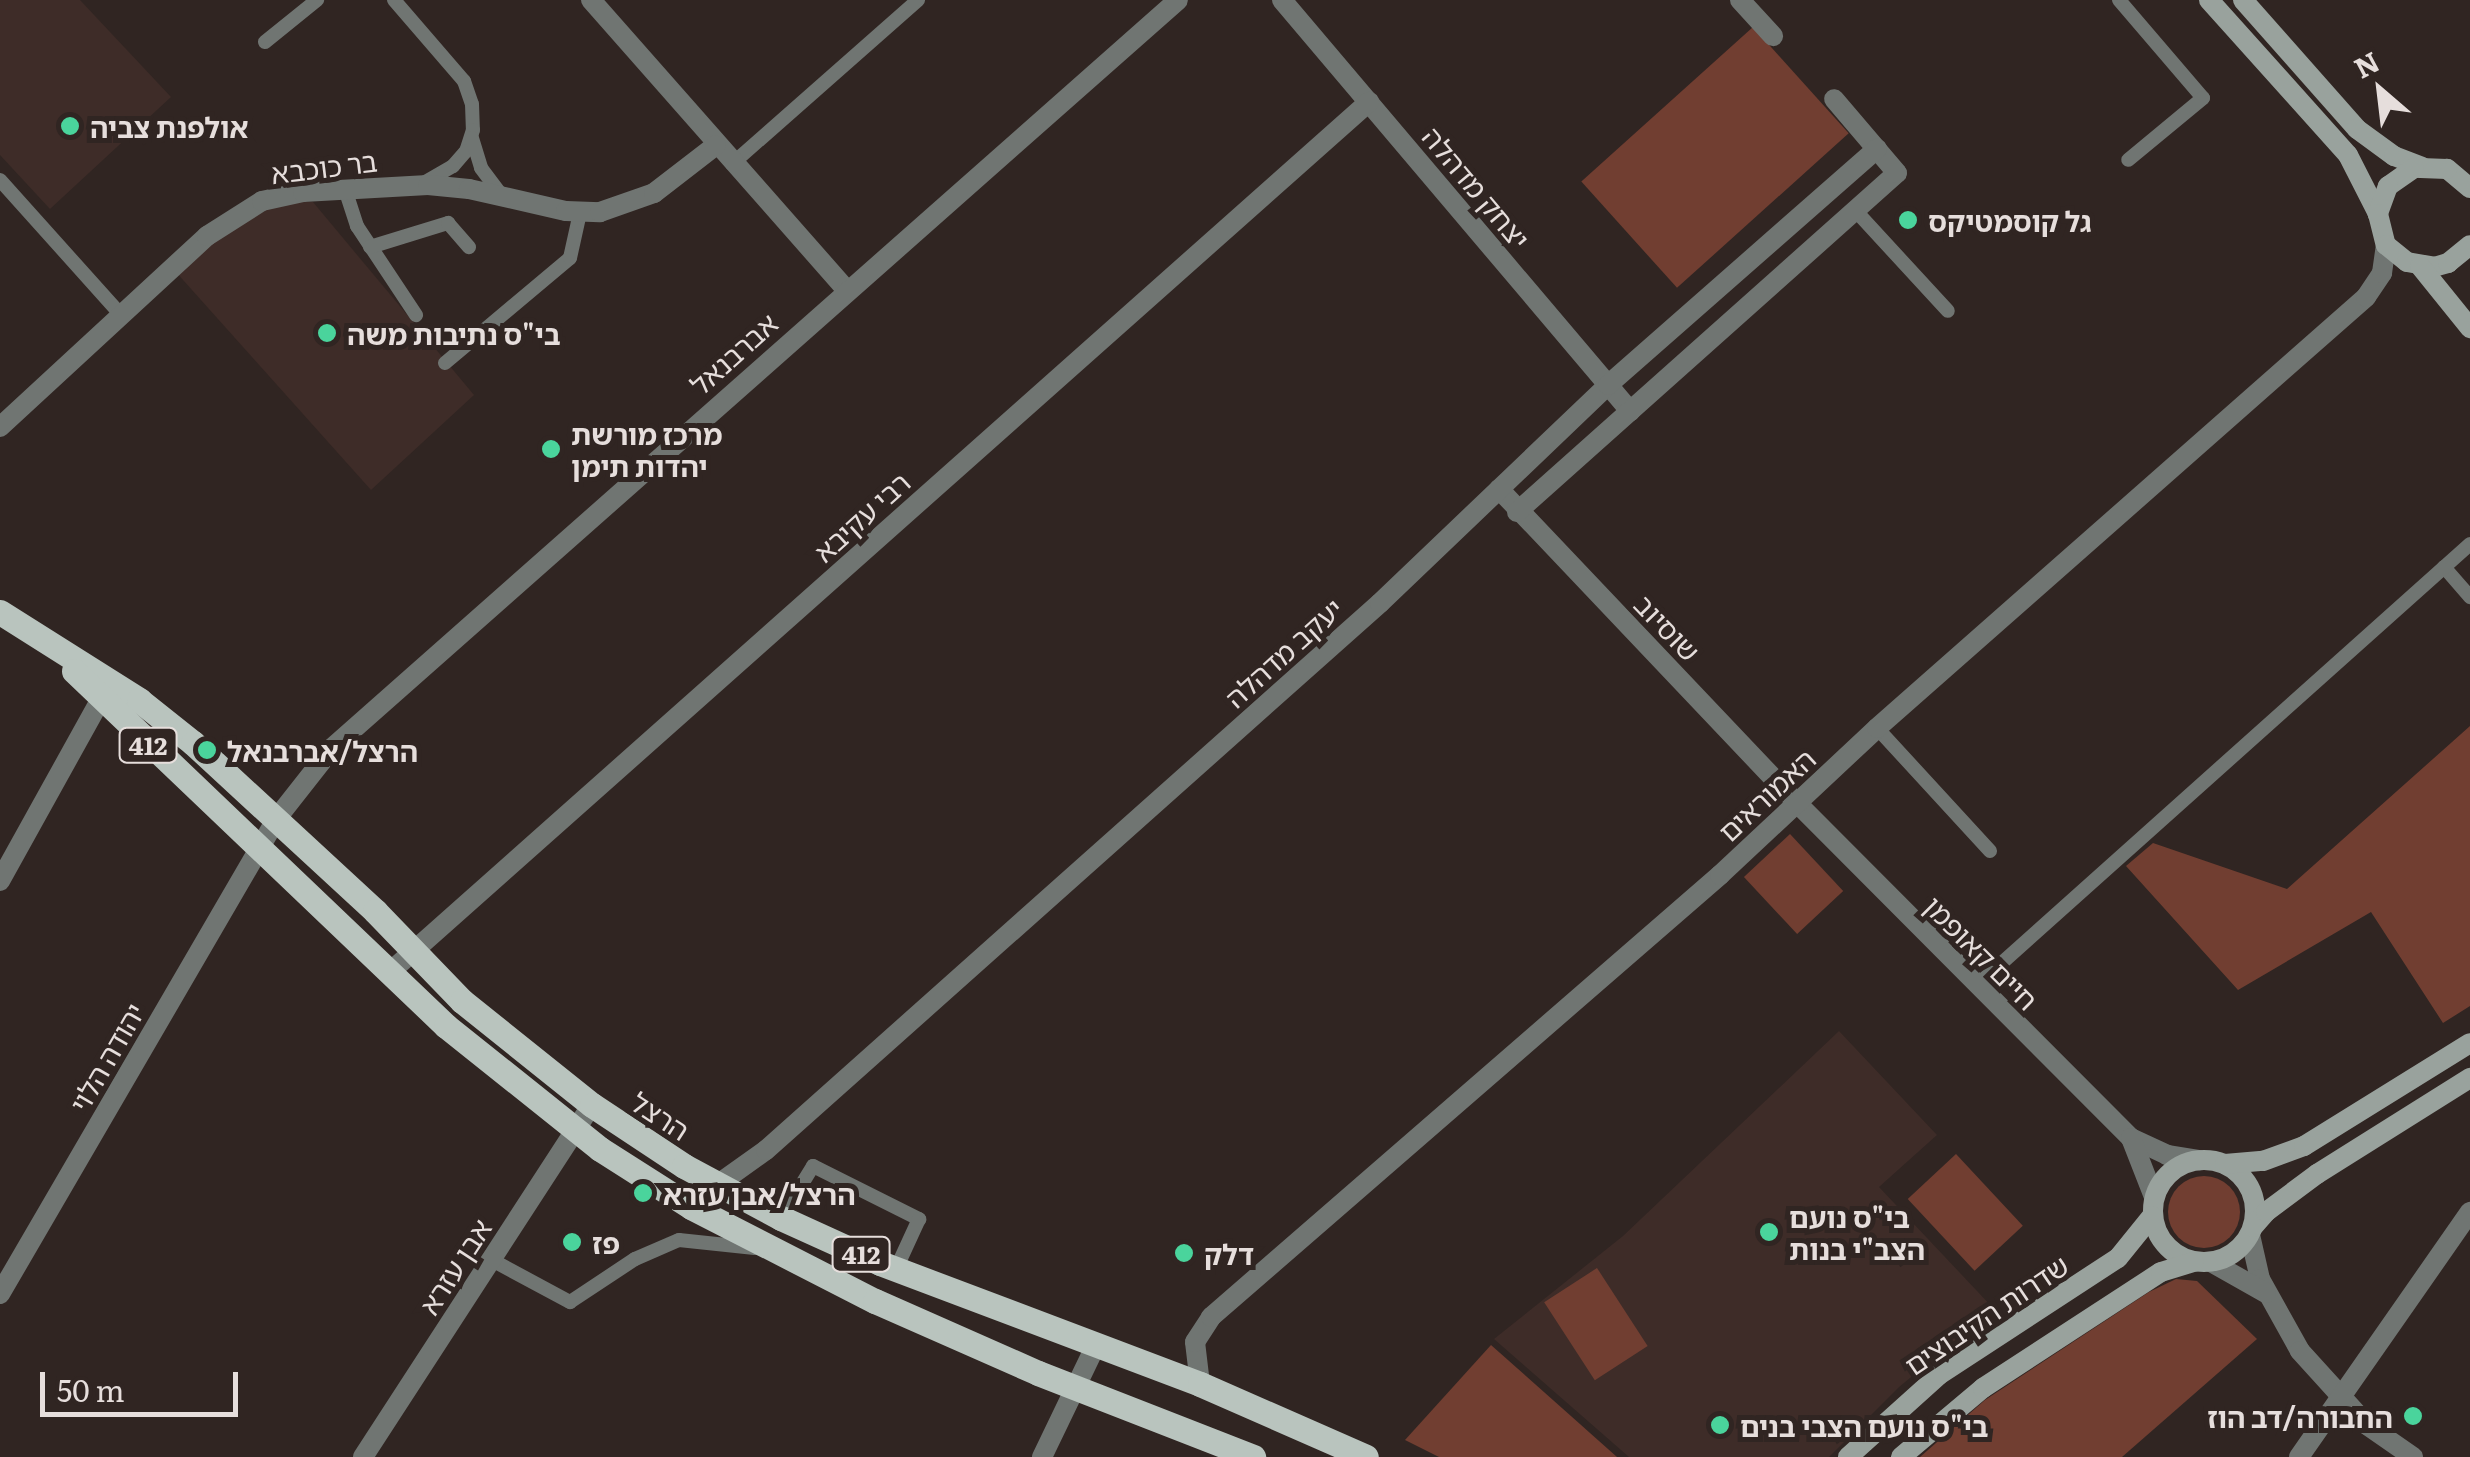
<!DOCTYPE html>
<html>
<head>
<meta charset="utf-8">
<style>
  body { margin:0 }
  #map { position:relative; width:2470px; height:1457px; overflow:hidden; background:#302522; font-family:Literata,"Noto Sans Hebrew",serif }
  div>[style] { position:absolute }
  .built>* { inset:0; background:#3e2c28 }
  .green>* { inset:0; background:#713e31; transform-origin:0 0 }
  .round { border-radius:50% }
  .lane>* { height:14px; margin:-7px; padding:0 7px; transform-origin:7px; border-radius:7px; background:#707572 }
  .street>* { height:20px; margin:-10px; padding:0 10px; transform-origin:10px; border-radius:10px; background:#707572 }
  .secondary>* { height:20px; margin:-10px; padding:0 10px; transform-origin:10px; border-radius:10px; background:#99a29d }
  .secondary>.ring { margin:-10px; padding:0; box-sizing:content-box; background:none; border:20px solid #99a29d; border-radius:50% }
  .primary>* { height:25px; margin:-12.5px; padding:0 12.5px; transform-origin:12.5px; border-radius:12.5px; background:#b9c4be }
  .dots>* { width:28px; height:28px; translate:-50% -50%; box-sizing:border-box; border:5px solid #302522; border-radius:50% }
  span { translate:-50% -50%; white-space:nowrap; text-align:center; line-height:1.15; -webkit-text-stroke:10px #302522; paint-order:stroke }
  .shield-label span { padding:2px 8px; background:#302522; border:2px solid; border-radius:8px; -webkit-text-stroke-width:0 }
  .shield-label { font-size:25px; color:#e6dedc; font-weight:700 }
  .poi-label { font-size:28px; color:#e6dedc; font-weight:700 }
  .left { translate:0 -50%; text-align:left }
  .right { translate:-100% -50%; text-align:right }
  .street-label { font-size:28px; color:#e6dedc }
  .north { position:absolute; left:2330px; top:40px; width:100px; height:100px; -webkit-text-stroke:8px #302522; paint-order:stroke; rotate:332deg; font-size:28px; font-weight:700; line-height:40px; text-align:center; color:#e6dedc }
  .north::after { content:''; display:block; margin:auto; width:35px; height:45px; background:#e6dedc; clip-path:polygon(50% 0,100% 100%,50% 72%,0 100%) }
  .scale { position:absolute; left:40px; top:1372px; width:198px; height:45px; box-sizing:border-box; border:5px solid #e6dedc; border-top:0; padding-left:12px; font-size:30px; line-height:35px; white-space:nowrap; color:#e6dedc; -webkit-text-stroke:8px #302522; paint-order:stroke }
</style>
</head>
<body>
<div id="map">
  <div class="built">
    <i style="clip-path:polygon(0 0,80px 0,171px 97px,50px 209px,0 155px)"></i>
    <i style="clip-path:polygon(283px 201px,313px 202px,474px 395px,371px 490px,175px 271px,236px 219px)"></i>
    <i style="clip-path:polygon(1839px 1031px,1937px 1135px,1879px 1187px,1994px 1309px,1899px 1387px,1829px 1457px,1629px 1457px,1494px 1339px,1623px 1236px)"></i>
  </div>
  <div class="green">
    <i style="left:1753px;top:27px;width:143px;height:231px;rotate:48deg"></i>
    <i style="clip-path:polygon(2470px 726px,2470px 1006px,2443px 1023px,2371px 912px,2238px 990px,2126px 866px,2153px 843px,2287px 889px)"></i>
    <i style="left:1790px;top:834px;width:78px;height:63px;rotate:47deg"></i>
    <i style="left:1956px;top:1154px;width:98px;height:66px;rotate:47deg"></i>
    <i class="round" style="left:2168px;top:1176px;width:72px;height:72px"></i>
    <i style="left:1597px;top:1268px;width:93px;height:63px;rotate:57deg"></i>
    <i style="clip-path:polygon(2176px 1279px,2197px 1281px,2257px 1339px,2122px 1457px,1920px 1457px,1985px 1400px,2149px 1292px)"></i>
    <i style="clip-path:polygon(1491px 1345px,1617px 1457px,1439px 1457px,1405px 1440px)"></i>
  </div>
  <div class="lane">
    <i style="left:394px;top:0;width:107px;rotate:49.2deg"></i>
    <i style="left:464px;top:81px;width:24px;rotate:71deg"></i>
    <i style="left:472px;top:104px;width:26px;rotate:88deg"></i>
    <i style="left:473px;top:130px;width:22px;rotate:108deg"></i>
    <i style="left:466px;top:151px;width:20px;rotate:131deg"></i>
    <i style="left:453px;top:166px;width:34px;rotate:150deg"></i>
    <i style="left:2119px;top:0;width:129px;rotate:49.4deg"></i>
    <i style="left:2203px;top:98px;width:97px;rotate:140.4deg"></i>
    <i style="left:265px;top:42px;width:67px;rotate:-38.9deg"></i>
    <i style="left:472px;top:138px;width:31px;rotate:73deg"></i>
    <i style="left:481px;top:168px;width:35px;rotate:53deg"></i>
    <i style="left:732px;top:164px;width:248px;rotate:-41.4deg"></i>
    <i style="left:0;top:180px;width:181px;rotate:48.1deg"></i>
    <i style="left:345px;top:189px;width:39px;rotate:72deg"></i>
    <i style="left:357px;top:226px;width:107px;rotate:56.5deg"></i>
    <i style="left:1855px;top:210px;width:137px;rotate:47.4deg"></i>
    <i style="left:370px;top:247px;width:82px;rotate:-17.1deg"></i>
    <i style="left:448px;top:223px;width:32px;rotate:49deg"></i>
    <i style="left:445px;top:363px;width:163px;rotate:-40deg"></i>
    <i style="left:570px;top:258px;width:46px;rotate:-77.5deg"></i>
    <i style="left:2444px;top:567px;width:40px;rotate:49deg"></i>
    <i style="left:1877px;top:728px;width:167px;rotate:47.4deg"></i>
    <i style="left:1976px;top:986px;width:663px;rotate:-41.82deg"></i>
    <i style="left:781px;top:1218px;width:61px;rotate:-58.4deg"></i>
    <i style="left:813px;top:1166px;width:119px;rotate:26.6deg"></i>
    <i style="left:919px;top:1219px;width:55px;rotate:114.7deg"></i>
    <i style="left:490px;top:1259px;width:91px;rotate:28.3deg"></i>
    <i style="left:570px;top:1302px;width:78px;rotate:-33.5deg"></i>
    <i style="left:635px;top:1259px;width:48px;rotate:-23.4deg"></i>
    <i style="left:679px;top:1240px;width:76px;rotate:6deg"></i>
  </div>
  <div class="street">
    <i style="left:591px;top:0;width:385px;rotate:48.6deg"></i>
    <i style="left:1282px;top:0;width:539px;rotate:49.74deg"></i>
    <i style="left:1740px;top:0;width:49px;rotate:47.5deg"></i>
    <i style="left:0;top:427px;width:282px;rotate:-42.7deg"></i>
    <i style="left:207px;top:236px;width:65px;rotate:-32.5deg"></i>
    <i style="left:262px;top:201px;width:42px;rotate:-12.4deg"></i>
    <i style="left:303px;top:192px;width:125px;rotate:-3.2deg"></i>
    <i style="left:428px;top:185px;width:41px;rotate:5.6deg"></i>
    <i style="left:469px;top:189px;width:99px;rotate:12.8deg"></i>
    <i style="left:566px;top:211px;width:34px;rotate:2deg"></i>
    <i style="left:600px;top:212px;width:57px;rotate:-19.4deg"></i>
    <i style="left:654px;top:193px;width:78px;rotate:-37.7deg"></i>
    <i style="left:1499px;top:489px;width:433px;rotate:46.5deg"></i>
    <i style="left:1797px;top:803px;width:473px;rotate:45.1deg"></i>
    <i style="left:2131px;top:1138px;width:40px;rotate:25deg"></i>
    <i style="left:2167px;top:1155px;width:33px;rotate:9deg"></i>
    <i style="left:1517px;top:512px;width:509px;rotate:-41.74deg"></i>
    <i style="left:1897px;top:173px;width:97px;rotate:-130.4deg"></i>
    <i style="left:0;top:881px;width:210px;rotate:-61deg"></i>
    <i style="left:390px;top:972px;width:1310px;rotate:-41.63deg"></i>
    <i style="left:2131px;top:1138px;width:63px;rotate:68.7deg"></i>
    <i style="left:717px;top:1185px;width:60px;rotate:-35.5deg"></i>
    <i style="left:766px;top:1150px;width:822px;rotate:-41.7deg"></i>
    <i style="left:1380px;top:603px;width:315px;rotate:-43.7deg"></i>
    <i style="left:1608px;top:385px;width:358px;rotate:-41.3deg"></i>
    <i style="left:2250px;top:1235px;width:45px;rotate:77.2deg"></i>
    <i style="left:2260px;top:1279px;width:82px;rotate:60.9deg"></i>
    <i style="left:2300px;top:1351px;width:100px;rotate:47.8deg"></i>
    <i style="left:2367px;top:1425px;width:56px;rotate:34.8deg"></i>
    <i style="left:2211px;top:1262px;width:63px;rotate:29.4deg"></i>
    <i style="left:0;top:1294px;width:551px;rotate:-59.8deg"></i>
    <i style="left:277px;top:818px;width:89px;rotate:-51.8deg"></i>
    <i style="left:332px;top:748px;width:1129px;rotate:-41.48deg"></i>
    <i style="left:1200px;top:1384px;width:42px;rotate:-96.8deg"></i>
    <i style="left:1195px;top:1342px;width:30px;rotate:-57deg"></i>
    <i style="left:1211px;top:1317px;width:674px;rotate:-40.97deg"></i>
    <i style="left:1720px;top:875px;width:215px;rotate:-43.1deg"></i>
    <i style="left:1877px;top:728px;width:652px;rotate:-41.39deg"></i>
    <i style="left:2366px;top:297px;width:29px;rotate:-56deg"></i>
    <i style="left:2382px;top:273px;width:28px;rotate:-82deg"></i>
    <i style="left:363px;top:1457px;width:420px;rotate:-57deg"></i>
    <i style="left:1042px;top:1457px;width:122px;rotate:-64.3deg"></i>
    <i style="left:2299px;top:1457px;width:299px;rotate:-55.1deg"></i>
  </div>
  <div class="secondary">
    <i style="left:2209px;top:0;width:208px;rotate:48.1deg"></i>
    <i style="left:2348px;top:155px;width:66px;rotate:63deg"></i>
    <i style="left:2243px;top:0;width:172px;rotate:48.5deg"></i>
    <i style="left:2357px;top:129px;width:46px;rotate:36.1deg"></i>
    <i style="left:2394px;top:156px;width:30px;rotate:21deg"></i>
    <i style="left:2470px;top:188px;width:30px;rotate:-140deg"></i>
    <i style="left:2447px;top:169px;width:33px;rotate:-178deg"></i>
    <i style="left:2414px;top:168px;width:32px;rotate:145deg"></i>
    <i style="left:2388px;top:186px;width:30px;rotate:110deg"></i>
    <i style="left:2378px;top:214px;width:32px;rotate:76deg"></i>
    <i style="left:2386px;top:245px;width:27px;rotate:39deg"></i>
    <i style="left:2407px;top:262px;width:27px;rotate:10deg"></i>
    <i style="left:2434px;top:267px;width:15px;rotate:-16deg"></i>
    <i style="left:2448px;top:263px;width:28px;rotate:-39deg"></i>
    <i style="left:2420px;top:266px;width:80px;rotate:51.1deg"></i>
    <i class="ring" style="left:2153px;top:1160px;width:82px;height:82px"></i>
    <i style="left:2225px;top:1164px;width:38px;rotate:-5deg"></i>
    <i style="left:2263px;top:1161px;width:44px;rotate:-20.1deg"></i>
    <i style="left:2304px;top:1146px;width:195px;rotate:-31.8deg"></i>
    <i style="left:2253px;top:1227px;width:20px;rotate:-49deg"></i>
    <i style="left:2266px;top:1212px;width:64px;rotate:-36.7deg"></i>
    <i style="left:2317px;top:1174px;width:181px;rotate:-32.1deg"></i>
    <i style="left:1848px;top:1457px;width:122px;rotate:-42deg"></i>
    <i style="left:1939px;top:1375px;width:214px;rotate:-33.2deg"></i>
    <i style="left:2118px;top:1258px;width:54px;rotate:-51deg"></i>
    <i style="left:1901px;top:1457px;width:107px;rotate:-40.1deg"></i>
    <i style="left:1983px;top:1388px;width:212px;rotate:-33.1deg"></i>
    <i style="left:2161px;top:1272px;width:34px;rotate:-17deg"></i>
  </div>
  <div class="primary">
    <i style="left:0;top:612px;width:165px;rotate:32.3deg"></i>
    <i style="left:139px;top:700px;width:69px;rotate:38.5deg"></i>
    <i style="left:193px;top:743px;width:248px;rotate:42.7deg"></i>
    <i style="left:375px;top:911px;width:125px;rotate:46deg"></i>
    <i style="left:462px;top:1001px;width:166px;rotate:38.7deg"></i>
    <i style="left:592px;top:1105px;width:110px;rotate:33.5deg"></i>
    <i style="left:684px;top:1166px;width:110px;rotate:28.2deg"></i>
    <i style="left:781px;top:1218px;width:109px;rotate:24.4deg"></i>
    <i style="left:880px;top:1263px;width:342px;rotate:20.7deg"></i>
    <i style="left:1200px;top:1384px;width:181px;rotate:23.7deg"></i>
    <i style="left:74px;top:671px;width:514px;rotate:43.66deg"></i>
    <i style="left:446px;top:1026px;width:197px;rotate:38.6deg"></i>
    <i style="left:600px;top:1149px;width:108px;rotate:32.5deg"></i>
    <i style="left:691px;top:1207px;width:207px;rotate:27.1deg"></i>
    <i style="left:875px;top:1301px;width:178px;rotate:23.8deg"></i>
    <i style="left:1038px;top:1373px;width:231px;rotate:21.3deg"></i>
  </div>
  <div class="dots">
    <i style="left:70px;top:126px;background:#4ad49c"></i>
    <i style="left:1908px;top:220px;background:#4ad49c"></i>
    <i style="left:327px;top:333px;background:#4ad49c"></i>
    <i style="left:551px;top:449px;background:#4ad49c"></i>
    <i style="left:207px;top:750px;background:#4ad49c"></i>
    <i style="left:643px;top:1193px;background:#4ad49c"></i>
    <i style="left:1769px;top:1232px;background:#4ad49c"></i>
    <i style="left:572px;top:1242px;background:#4ad49c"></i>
    <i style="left:1184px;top:1253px;background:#4ad49c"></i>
    <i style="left:2413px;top:1416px;background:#4ad49c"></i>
    <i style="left:1720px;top:1425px;background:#4ad49c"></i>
  </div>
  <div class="shield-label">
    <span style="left:148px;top:745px">412</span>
    <span style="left:861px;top:1254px">412</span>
  </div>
  <div class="poi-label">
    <span class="left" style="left:90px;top:126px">אולפנת צביה</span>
    <span class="left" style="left:1928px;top:220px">גל קוסמטיקס</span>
    <span class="left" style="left:347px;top:333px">בי"ס נתיבות משה</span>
    <span class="left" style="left:571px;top:449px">מרכז מורשת<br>יהדות תימן</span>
    <span class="left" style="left:227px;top:750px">הרצל/אברבנאל</span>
    <span class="left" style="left:663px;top:1193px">הרצל/אבן עזרא</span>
    <span class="left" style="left:1789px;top:1232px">בי"ס נועם<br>הצב"י בנות</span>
    <span class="left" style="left:592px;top:1242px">פז</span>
    <span class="left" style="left:1204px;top:1253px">דלק</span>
    <span class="right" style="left:2393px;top:1416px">החבורה/דב הוז</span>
    <span class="left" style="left:1740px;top:1425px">בי"ס נועם הצבי בנים</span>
  </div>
  <div class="street-label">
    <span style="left:324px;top:166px;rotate:-7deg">בר כוכבא</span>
    <span style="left:1477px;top:187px;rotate:50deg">יצחק מדהלה</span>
    <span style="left:733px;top:353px;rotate:-42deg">אברבנאל</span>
    <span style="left:861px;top:516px;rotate:-42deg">רבי עקיבא</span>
    <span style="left:1668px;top:627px;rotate:46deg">שוסיוב</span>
    <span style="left:1283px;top:652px;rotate:-42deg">יעקב מדהלה</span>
    <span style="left:1766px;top:794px;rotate:-43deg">האמוראים</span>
    <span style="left:1982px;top:952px;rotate:45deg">חיים קאופמן</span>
    <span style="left:106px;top:1057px;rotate:-60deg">יהודה הלוי</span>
    <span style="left:661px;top:1115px;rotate:33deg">הרצל</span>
    <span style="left:454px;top:1266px;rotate:-57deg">אבן עזרא</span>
    <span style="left:1986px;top:1314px;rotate:-34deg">שדרות הקיבוצים</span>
  </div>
  <div class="north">N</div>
  <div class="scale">50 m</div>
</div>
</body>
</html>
